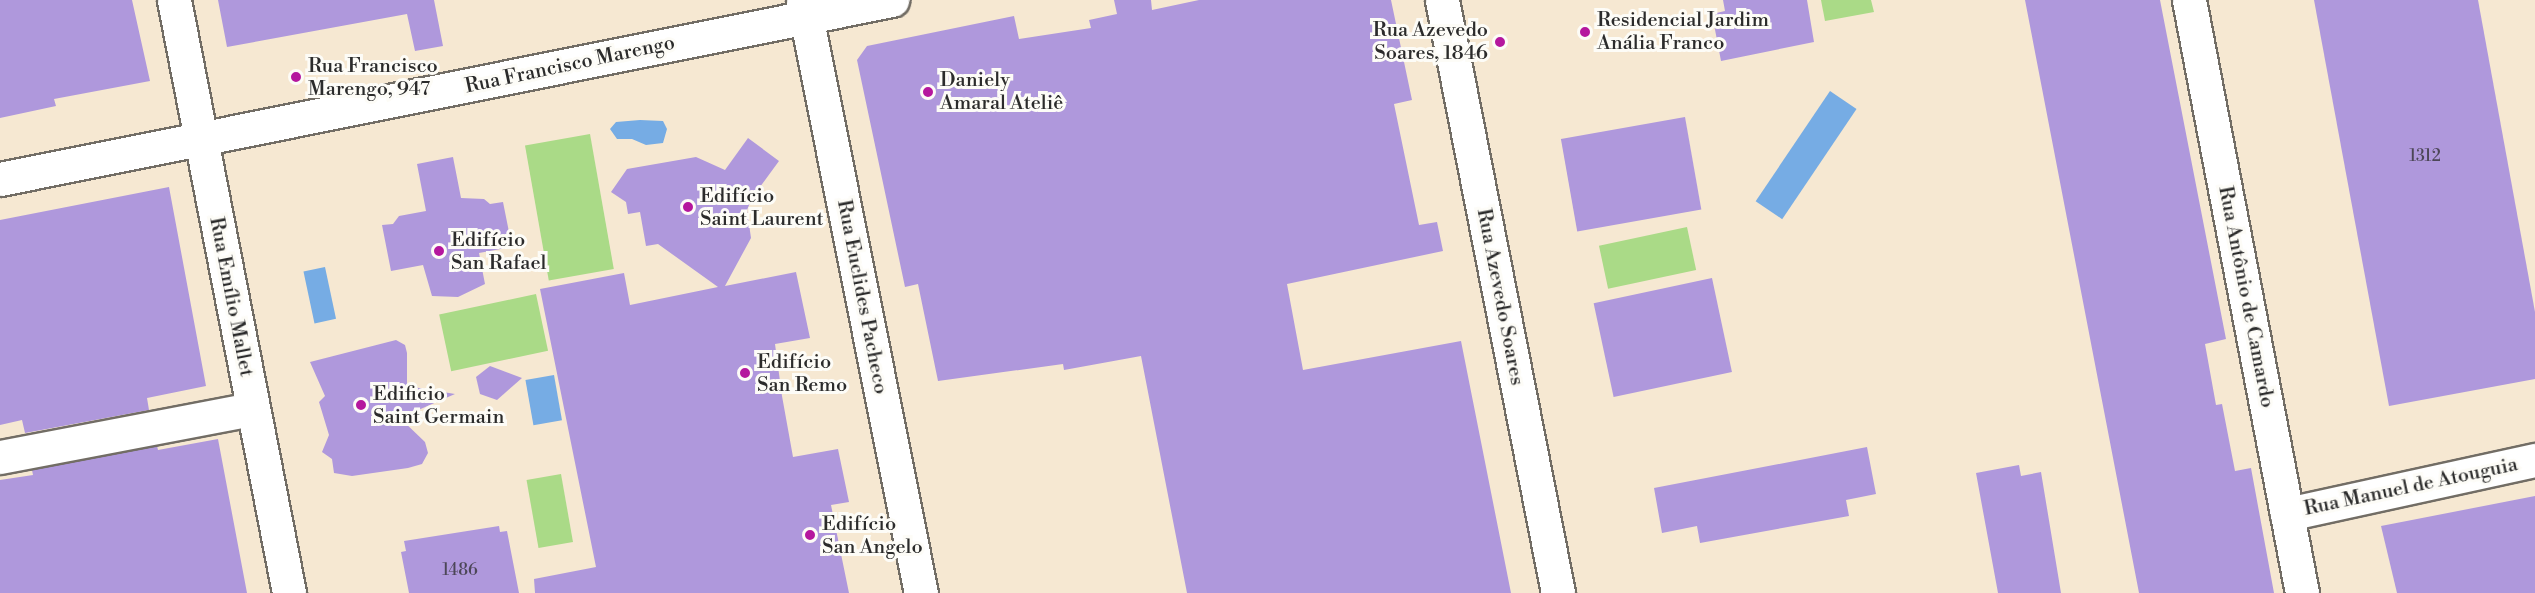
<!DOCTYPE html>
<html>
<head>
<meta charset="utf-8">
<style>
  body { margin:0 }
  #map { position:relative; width:2535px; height:593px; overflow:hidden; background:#f6e8d2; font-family:"Libre Bodoni",serif }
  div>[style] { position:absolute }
  .green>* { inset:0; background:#aada87; transform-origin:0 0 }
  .water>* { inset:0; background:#76ace4; transform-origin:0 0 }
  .building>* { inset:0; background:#af98dc; transform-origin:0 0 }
  .roads { filter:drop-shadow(2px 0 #726d65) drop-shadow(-2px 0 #726d65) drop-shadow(0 2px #726d65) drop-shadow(0 -2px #726d65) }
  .minor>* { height:33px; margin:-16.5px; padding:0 16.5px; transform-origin:16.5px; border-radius:16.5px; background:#fff }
  .tertiary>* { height:33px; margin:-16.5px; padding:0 16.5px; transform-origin:16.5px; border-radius:16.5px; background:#fff }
  .dots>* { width:16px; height:16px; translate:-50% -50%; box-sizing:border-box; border:3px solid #fdfcf7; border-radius:50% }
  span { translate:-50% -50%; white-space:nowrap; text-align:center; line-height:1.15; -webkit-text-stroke:6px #fdfcf7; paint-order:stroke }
  .number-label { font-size:16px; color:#4c4657 }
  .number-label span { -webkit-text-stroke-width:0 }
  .poi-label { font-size:20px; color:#2b2b2b }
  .left { translate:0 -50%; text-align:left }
  .right { translate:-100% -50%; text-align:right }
  .street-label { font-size:20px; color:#2b2b2b }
</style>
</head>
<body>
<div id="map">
  <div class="green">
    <i style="clip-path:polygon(1821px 0,1871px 0,1874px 12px,1825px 21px)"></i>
    <i style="left:590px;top:134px;width:137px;height:66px;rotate:80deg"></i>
    <i style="left:1687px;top:227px;width:44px;height:90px;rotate:78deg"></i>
    <i style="left:536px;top:294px;width:58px;height:99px;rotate:78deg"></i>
    <i style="left:561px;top:474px;width:69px;height:35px;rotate:80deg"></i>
  </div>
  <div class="water">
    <i style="left:1830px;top:91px;width:32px;height:133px;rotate:34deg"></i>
    <i style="clip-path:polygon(640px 120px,663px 121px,667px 129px,663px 143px,646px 145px,632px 139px,617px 139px,610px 129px,616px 122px)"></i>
    <i style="left:325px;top:267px;width:53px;height:22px;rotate:78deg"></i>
    <i style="left:554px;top:375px;width:46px;height:29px;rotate:80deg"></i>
  </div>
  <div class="building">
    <i style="clip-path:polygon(0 0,132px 0,150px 81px,54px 99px,56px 106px,0 118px)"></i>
    <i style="clip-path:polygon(218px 0,434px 0,443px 46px,415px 51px,407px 14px,227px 47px)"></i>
    <i style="clip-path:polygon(1114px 0,1151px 0,1152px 10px,1199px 0,1391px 0,1412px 100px,1394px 104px,1419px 225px,1437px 222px,1443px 251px,1287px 284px,1303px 370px,1461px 341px,1511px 593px,1187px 593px,1141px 356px,1064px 370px,1063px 364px,938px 381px,918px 284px,905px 287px,857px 60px,867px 46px,1014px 16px,1019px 39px,1091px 28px,1089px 20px,1117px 14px)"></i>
    <i style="clip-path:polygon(1723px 0,1807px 0,1814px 42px,1721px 61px,1712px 14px,1725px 11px)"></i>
    <i style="clip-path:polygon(2025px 0,2160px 0,2226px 339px,2205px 344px,2216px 405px,2222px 404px,2235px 471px,2251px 468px,2274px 593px,2139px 593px)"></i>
    <i style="clip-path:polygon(2314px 0,2478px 0,2535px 312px,2535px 379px,2389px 406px)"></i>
    <i style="left:1685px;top:117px;width:94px;height:126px;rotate:80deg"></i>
    <i style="clip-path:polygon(748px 138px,779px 161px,752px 198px,747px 210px,751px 238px,725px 286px,796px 272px,810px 338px,775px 344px,782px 396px,793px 457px,838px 449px,849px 502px,831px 505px,849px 593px,535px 593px,534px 579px,596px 567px,540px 289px,624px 273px,630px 305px,718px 287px,658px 244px,646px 246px,640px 212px,628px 214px,626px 202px,611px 192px,627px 169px,696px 157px,725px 170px)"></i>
    <i style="clip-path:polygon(453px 157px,461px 198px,484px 199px,490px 204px,503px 202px,512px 247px,479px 253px,485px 284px,458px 297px,432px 296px,423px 265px,391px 271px,382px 225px,393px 224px,399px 216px,426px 211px,417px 164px)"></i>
    <i style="clip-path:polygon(169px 187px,206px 386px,147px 398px,149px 410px,25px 433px,22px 420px,0 425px,0 220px)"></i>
    <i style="left:1712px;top:278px;width:96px;height:121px;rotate:78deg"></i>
    <i style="clip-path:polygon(396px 340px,405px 345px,407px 353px,407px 386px,455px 394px,400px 418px,425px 442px,428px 453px,422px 464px,408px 468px,352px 476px,334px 473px,332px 459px,322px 452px,329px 435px,319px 402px,325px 396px,310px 362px)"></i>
    <i style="clip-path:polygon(490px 366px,522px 378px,497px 400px,480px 394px,476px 377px)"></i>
    <i style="clip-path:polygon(218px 439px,247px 593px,0 593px,0 480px,33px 475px,32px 470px,157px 446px,158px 450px)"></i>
    <i style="clip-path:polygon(1867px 447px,1876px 494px,1846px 500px,1849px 516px,1700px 543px,1697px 526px,1662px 533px,1654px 488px)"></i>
    <i style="clip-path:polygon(2019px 465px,2021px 476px,2041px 472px,2061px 593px,1998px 593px,1976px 473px)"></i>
    <i style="clip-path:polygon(2535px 496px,2535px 593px,2397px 593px,2381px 526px)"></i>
    <i style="clip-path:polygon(499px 526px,500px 532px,507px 531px,519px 593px,409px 593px,401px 552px,406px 551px,404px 541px)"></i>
  </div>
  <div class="roads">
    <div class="minor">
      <i style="left:174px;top:0;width:604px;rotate:79.02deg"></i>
      <i style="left:803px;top:0;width:605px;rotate:78.75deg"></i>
      <i style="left:2189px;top:0;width:604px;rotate:79.21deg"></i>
      <i style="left:0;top:457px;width:257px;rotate:-10.8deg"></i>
      <i style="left:2287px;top:514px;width:254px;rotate:-12.3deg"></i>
    </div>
    <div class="tertiary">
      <i style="left:1442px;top:0;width:604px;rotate:78.93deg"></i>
      <i style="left:0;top:179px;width:910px;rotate:-11.35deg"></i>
    </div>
  </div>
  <div class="dots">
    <i style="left:1585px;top:32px;background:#b5179e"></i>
    <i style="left:1500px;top:42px;background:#b5179e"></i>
    <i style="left:296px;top:77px;background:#b5179e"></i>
    <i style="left:928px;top:92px;background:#b5179e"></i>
    <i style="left:688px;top:207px;background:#b5179e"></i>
    <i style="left:439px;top:251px;background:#b5179e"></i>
    <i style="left:745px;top:373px;background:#b5179e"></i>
    <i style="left:361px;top:405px;background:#b5179e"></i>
    <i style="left:810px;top:535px;background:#b5179e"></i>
  </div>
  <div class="number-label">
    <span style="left:2425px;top:156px">1312</span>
    <span style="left:460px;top:570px">1486</span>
  </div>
  <div class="poi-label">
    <span class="left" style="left:1597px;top:32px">Residencial Jardim<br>Anália Franco</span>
    <span class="right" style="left:1488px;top:42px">Rua Azevedo<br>Soares, 1846</span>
    <span class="left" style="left:308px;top:78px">Rua Francisco<br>Marengo, 947</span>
    <span class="left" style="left:940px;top:92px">Daniely<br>Amaral Ateliê</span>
    <span class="left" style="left:700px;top:208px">Edifício<br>Saint Laurent</span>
    <span class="left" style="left:451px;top:252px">Edifício<br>San Rafael</span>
    <span class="left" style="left:757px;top:374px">Edifício<br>San Remo</span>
    <span class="left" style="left:373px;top:406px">Edificio<br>Saint Germain</span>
    <span class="left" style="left:822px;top:536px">Edifício<br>San Angelo</span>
  </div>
  <div class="street-label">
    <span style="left:570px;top:65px;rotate:-12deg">Rua Francisco Marengo</span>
    <span style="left:231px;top:297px;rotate:79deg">Rua Emílio Mallet</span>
    <span style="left:862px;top:297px;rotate:79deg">Rua Euclides Pacheco</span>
    <span style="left:1500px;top:297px;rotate:79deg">Rua Azevedo Soares</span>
    <span style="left:2246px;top:297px;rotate:79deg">Rua Antônio de Camardo</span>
    <span style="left:2411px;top:487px;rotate:-12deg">Rua Manuel de Atouguia</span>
  </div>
</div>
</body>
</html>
